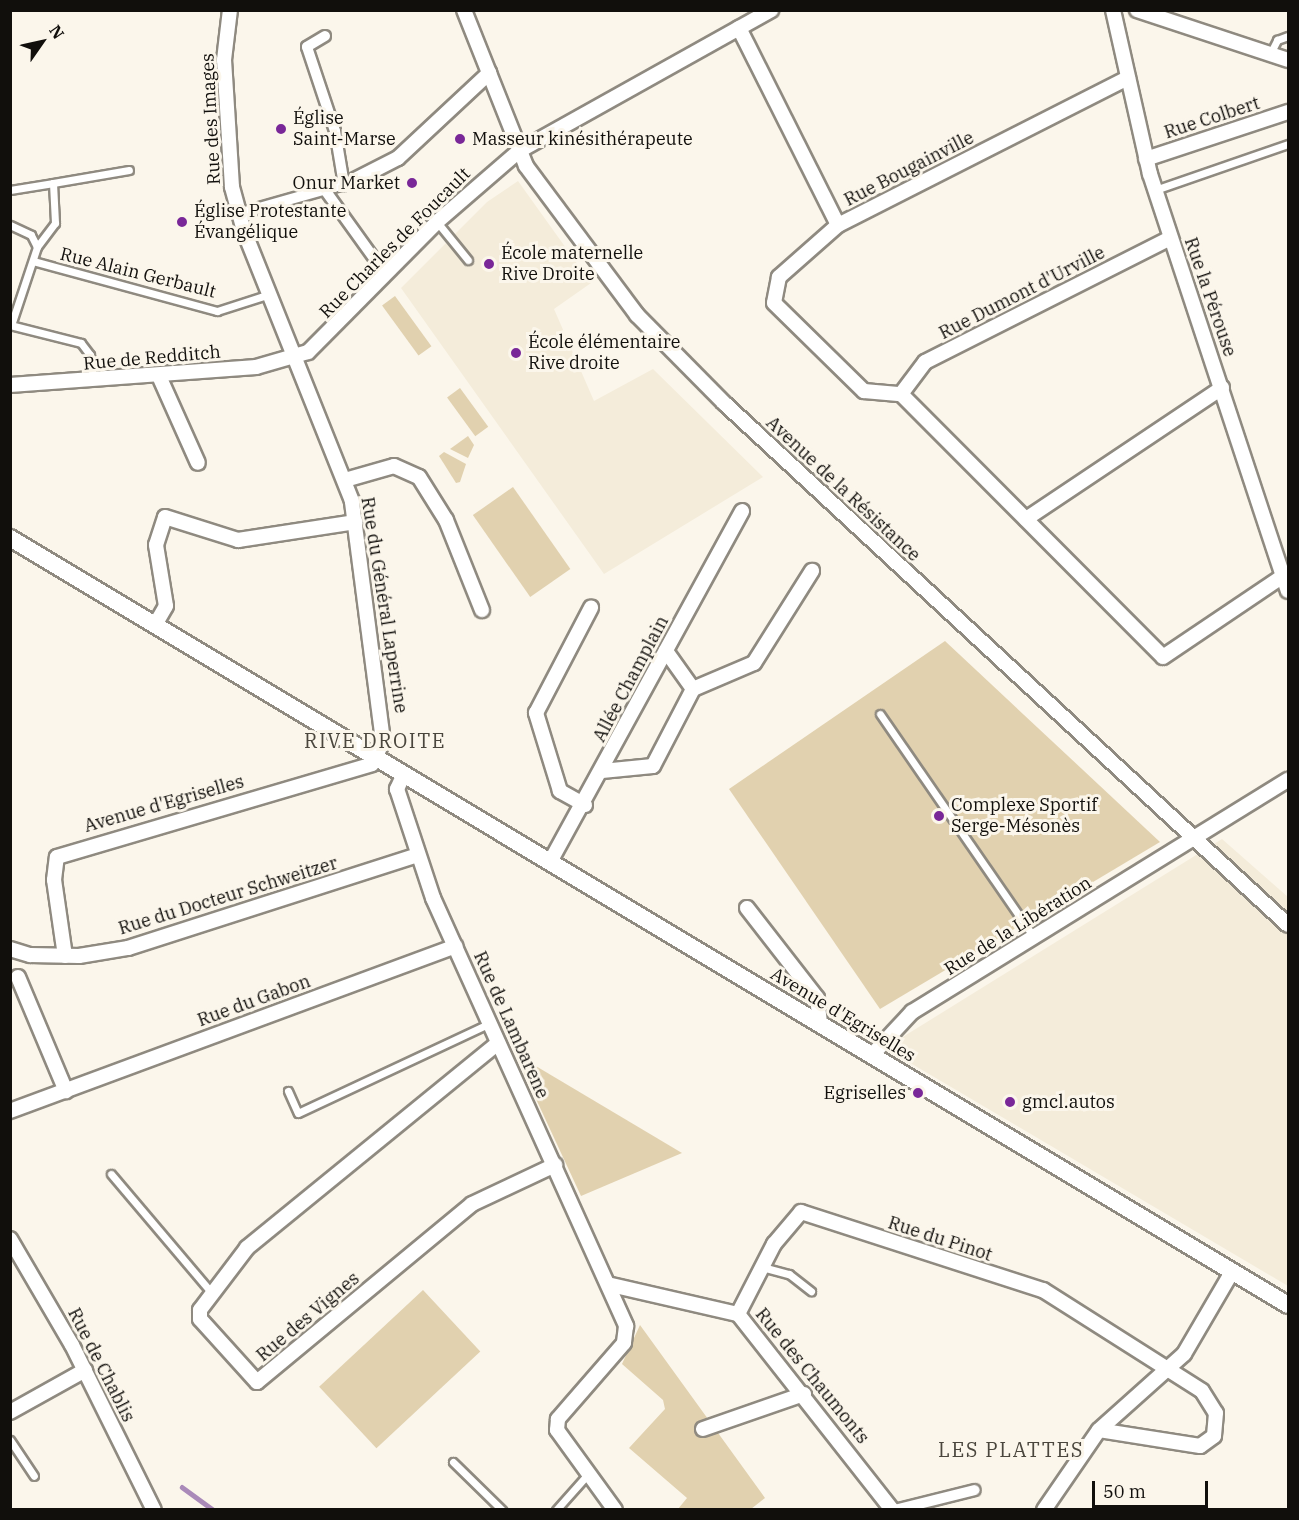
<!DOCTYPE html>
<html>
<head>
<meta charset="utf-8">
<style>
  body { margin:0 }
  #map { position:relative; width:1299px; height:1520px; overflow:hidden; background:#fbf6eb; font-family:"IBM Plex Serif",serif }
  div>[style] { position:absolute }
  .built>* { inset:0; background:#f4ecda }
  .green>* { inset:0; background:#e1d1af; transform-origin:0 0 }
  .stream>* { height:4.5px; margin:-2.25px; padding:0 2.25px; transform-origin:2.25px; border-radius:2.25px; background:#aa8ab9 }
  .roads { filter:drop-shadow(2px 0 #8f8a80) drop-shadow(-2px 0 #8f8a80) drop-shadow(0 2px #8f8a80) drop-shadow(0 -2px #8f8a80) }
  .service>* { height:7px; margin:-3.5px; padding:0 3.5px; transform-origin:3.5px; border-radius:3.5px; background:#fff }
  .pedestrian>* { height:10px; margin:-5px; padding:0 5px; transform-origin:5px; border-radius:5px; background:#fff }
  .minor>* { height:14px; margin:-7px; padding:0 7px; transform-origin:7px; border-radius:7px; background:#fff }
  .tertiary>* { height:16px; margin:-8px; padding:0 8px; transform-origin:8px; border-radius:8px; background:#fff }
  .dots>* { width:16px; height:16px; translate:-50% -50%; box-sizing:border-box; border:3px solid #fbf6eb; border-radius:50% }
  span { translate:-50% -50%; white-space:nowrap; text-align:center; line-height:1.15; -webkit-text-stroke:6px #fbf6eb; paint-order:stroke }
  .street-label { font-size:18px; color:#110f0c }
  .poi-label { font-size:18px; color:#110f0c }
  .left { translate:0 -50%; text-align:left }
  .right { translate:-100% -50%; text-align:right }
  .neighbourhood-label { font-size:20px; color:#4a463d; letter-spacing:1.5px }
  .frame { position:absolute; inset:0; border:12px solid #110f0c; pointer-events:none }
  .north { position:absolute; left:12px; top:12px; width:60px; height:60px; -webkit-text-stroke:4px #fbf6eb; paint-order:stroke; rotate:56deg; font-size:16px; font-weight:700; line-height:24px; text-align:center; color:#110f0c }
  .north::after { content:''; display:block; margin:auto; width:21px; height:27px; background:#110f0c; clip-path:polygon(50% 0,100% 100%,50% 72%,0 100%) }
  .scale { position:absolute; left:1092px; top:1481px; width:116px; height:27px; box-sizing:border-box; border:3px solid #110f0c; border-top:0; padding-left:8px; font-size:18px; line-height:21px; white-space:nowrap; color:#110f0c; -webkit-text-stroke:4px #fbf6eb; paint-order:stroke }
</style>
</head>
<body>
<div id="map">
  <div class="built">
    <i style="clip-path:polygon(518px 181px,591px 283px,554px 309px,594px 401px,653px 369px,763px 477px,604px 574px,401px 288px,487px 202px)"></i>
    <i style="clip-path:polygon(1222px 839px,1288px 897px,1288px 1286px,885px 1048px)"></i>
  </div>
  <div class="green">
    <i style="left:395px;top:296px;width:62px;height:16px;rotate:54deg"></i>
    <i style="left:460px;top:388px;width:48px;height:16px;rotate:54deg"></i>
    <i style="clip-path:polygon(468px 436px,474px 445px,468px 458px,450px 449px)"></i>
    <i style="clip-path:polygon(444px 452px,466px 464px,460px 482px,456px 483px,439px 456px)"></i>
    <i style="left:513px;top:487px;width:100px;height:49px;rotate:55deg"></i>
    <i style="clip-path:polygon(945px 641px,1160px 842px,880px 1009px,729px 789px)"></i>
    <i style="clip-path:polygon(517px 1058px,524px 1059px,682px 1153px,581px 1196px)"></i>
    <i style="left:423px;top:1290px;width:84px;height:142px;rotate:47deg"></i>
    <i style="clip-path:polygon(640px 1325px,765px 1498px,751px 1509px,678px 1509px,687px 1498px,629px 1448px,665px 1409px,663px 1400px,622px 1364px)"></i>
  </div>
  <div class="stream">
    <i style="left:182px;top:1487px;width:39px;rotate:36deg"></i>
  </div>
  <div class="roads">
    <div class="service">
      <i style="left:1270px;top:54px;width:16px;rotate:-63deg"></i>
      <i style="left:1277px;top:40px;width:12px;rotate:-20deg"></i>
      <i style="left:53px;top:183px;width:77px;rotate:-9.7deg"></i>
      <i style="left:10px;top:190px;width:44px;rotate:-9.2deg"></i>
      <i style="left:53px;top:183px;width:40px;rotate:87.1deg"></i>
      <i style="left:55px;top:223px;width:30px;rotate:127deg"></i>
      <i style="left:1155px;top:190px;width:141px;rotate:-19.1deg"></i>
      <i style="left:437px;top:222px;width:49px;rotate:50.8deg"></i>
      <i style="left:10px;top:225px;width:23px;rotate:25deg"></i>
      <i style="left:31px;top:235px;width:13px;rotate:63deg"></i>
      <i style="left:37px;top:247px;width:82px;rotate:108.4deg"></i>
      <i style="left:33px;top:261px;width:191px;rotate:15.2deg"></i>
      <i style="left:217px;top:311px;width:56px;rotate:-17.8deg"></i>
      <i style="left:10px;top:325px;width:73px;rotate:14.2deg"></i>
      <i style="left:81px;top:343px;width:15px;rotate:53deg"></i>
      <i style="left:90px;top:355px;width:26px;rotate:83deg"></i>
      <i style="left:880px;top:714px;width:271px;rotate:55.4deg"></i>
      <i style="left:288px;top:1091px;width:24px;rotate:66deg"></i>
      <i style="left:298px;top:1113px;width:212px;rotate:-25.1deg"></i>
      <i style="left:111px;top:1174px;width:156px;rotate:49.7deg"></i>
      <i style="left:762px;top:1267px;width:28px;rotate:15deg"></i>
      <i style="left:789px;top:1274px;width:28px;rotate:38deg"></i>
      <i style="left:10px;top:1440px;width:43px;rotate:56.3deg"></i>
      <i style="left:453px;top:1462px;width:69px;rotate:44.4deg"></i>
      <i style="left:556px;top:1510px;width:50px;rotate:-48.3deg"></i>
    </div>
    <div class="pedestrian">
      <i style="left:325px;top:36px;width:21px;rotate:149deg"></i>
      <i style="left:307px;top:47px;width:89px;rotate:71.6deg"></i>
      <i style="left:335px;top:131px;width:55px;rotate:80.5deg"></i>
      <i style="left:325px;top:190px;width:96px;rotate:54.3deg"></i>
      <i style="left:238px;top:214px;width:117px;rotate:-15.8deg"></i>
      <i style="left:895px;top:1510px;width:82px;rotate:-14deg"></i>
    </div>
    <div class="minor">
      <i style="left:464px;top:10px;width:168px;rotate:68.3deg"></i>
      <i style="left:526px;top:166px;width:186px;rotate:53.3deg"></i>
      <i style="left:637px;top:315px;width:124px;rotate:45.3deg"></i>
      <i style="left:724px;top:403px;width:768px;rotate:42.79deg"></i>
      <i style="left:1113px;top:10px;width:168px;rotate:77.3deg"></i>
      <i style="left:1150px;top:174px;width:439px;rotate:71.7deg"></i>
      <i style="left:1137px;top:10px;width:159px;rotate:18.3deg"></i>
      <i style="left:739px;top:28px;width:220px;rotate:63.3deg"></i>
      <i style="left:838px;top:225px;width:325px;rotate:-26.9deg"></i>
      <i style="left:1146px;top:159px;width:150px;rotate:-18.3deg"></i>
      <i style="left:355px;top:180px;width:48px;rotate:-27.1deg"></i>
      <i style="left:398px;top:158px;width:125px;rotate:-43deg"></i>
      <i style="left:838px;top:225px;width:79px;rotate:138.6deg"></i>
      <i style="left:779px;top:277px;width:26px;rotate:101deg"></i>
      <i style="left:774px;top:303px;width:126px;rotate:44.4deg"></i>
      <i style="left:864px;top:391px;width:37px;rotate:5deg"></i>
      <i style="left:159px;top:376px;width:95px;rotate:65.9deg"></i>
      <i style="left:10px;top:385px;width:247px;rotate:-4.2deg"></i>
      <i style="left:256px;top:367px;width:54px;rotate:-16.1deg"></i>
      <i style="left:308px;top:352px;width:183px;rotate:-45.2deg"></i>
      <i style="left:437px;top:222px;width:108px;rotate:-40.9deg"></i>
      <i style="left:519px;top:151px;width:289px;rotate:-29.2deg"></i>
      <i style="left:901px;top:394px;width:371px;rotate:45.1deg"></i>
      <i style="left:1163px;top:657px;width:145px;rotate:-34deg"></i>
      <i style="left:901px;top:394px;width:40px;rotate:-53deg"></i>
      <i style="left:925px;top:362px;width:275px;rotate:-26.8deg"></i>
      <i style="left:345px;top:480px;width:51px;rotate:-15.9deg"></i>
      <i style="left:394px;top:466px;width:27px;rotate:24deg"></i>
      <i style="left:419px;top:477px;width:51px;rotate:57.9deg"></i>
      <i style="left:446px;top:520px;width:97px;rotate:68.2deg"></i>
      <i style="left:1026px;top:519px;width:236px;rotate:-33.8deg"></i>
      <i style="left:155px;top:625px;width:22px;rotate:-60deg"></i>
      <i style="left:166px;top:606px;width:62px;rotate:-99.3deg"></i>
      <i style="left:156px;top:545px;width:29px;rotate:-72deg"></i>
      <i style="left:165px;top:517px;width:77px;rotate:17.5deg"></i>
      <i style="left:238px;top:540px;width:119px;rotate:-8.7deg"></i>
      <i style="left:693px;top:689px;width:66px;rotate:-23.1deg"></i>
      <i style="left:754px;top:663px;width:109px;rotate:-57.8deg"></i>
      <i style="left:602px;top:771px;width:51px;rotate:-5.6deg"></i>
      <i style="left:653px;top:766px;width:87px;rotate:-62.5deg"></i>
      <i style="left:693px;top:689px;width:47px;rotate:-125.4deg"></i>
      <i style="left:404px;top:774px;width:17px;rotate:115deg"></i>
      <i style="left:397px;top:789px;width:115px;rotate:71.7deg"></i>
      <i style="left:433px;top:898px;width:470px;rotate:65.7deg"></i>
      <i style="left:626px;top:1326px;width:17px;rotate:97deg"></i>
      <i style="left:624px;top:1343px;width:101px;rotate:131deg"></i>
      <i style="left:558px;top:1419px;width:11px;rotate:95deg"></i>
      <i style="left:557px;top:1430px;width:99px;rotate:54.1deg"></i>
      <i style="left:585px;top:805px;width:29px;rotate:-151deg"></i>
      <i style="left:560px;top:791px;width:82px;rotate:-107.1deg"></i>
      <i style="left:536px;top:713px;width:119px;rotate:-62.4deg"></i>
      <i style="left:550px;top:862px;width:400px;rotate:-61.3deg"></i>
      <i style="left:747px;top:908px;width:114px;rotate:52.1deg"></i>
      <i style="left:817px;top:998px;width:26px;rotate:83deg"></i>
      <i style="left:10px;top:949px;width:21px;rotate:17deg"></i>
      <i style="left:30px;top:955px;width:49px;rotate:1.2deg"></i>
      <i style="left:79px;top:956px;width:50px;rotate:-9.3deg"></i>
      <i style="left:128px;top:948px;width:304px;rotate:-17.8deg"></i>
      <i style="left:65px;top:956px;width:77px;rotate:-98.2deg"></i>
      <i style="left:54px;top:880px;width:23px;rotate:-83deg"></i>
      <i style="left:57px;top:857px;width:328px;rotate:-16.4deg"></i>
      <i style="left:372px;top:764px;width:25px;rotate:-64deg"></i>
      <i style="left:383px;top:741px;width:242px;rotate:-97.4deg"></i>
      <i style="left:352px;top:501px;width:291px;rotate:-111.8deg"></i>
      <i style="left:244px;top:231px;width:46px;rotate:-105.3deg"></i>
      <i style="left:232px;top:187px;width:127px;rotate:-93.6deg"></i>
      <i style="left:224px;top:60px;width:50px;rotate:-83.2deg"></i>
      <i style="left:18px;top:977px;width:124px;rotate:67.2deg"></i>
      <i style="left:498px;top:1043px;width:324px;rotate:140.8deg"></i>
      <i style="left:247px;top:1248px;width:78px;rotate:127.2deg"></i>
      <i style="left:200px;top:1310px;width:9px;rotate:90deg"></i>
      <i style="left:200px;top:1319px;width:85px;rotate:47.9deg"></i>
      <i style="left:257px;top:1382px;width:279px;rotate:-39.6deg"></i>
      <i style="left:472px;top:1204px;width:92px;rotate:-25.2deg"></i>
      <i style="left:872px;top:1055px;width:59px;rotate:-47.1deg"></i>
      <i style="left:912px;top:1012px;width:442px;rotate:-31.7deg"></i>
      <i style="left:10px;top:1111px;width:475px;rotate:-20.3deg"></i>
      <i style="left:10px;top:1239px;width:123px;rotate:59.7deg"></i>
      <i style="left:72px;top:1345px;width:184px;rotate:63.6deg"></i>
      <i style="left:611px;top:1285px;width:130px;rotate:12.9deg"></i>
      <i style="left:738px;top:1314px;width:249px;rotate:51.8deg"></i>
      <i style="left:738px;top:1314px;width:79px;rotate:-62.8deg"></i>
      <i style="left:774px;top:1244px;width:42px;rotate:-49.8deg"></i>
      <i style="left:801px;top:1212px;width:254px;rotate:17.9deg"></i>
      <i style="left:1043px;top:1290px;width:188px;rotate:32.4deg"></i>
      <i style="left:1202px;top:1391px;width:26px;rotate:58deg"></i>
      <i style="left:1216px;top:1413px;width:23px;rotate:95deg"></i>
      <i style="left:1214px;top:1436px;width:17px;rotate:144deg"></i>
      <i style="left:1200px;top:1446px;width:102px;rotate:-171deg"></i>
      <i style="left:10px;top:1412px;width:86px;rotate:-29.2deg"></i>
      <i style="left:703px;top:1429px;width:107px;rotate:-19.1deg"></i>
      <i style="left:1044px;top:1510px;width:97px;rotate:-55.5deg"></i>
      <i style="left:1099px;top:1430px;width:114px;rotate:-41.8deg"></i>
      <i style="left:1184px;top:1354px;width:95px;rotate:-59.7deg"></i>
    </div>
    <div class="tertiary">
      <i style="left:10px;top:538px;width:1490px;rotate:30.97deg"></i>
    </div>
  </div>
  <div class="dots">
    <i style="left:281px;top:129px;background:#792798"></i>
    <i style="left:460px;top:139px;background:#792798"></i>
    <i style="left:412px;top:183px;background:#792798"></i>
    <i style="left:182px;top:222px;background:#792798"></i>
    <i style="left:489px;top:264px;background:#792798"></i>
    <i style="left:516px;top:353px;background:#792798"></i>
    <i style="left:939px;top:816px;background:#792798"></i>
    <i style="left:918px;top:1093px;background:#792798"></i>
    <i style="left:1010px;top:1102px;background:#792798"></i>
  </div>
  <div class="street-label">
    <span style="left:1212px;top:118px;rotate:-18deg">Rue Colbert</span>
    <span style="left:211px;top:119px;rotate:-93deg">Rue des Images</span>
    <span style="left:909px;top:169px;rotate:-27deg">Rue Bougainville</span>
    <span style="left:395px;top:243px;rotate:-45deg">Rue Charles de Foucault</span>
    <span style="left:138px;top:273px;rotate:14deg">Rue Alain Gerbault</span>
    <span style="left:1022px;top:293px;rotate:-27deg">Rue Dumont d'Urville</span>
    <span style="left:1210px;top:297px;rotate:71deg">Rue la Pérouse</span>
    <span style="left:152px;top:358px;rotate:-5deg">Rue de Redditch</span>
    <span style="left:843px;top:489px;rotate:43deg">Avenue de la Résistance</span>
    <span style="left:384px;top:605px;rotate:81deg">Rue du Général Laperrine</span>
    <span style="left:631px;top:679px;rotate:-62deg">Allée Champlain</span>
    <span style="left:164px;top:804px;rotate:-16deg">Avenue d'Egriselles</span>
    <span style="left:228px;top:896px;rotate:-17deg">Rue du Docteur Schweitzer</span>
    <span style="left:1018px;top:926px;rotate:-32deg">Rue de la Libération</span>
    <span style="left:254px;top:1001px;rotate:-20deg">Rue du Gabon</span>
    <span style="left:843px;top:1015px;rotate:31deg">Avenue d'Egriselles</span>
    <span style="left:511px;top:1025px;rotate:66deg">Rue de Lambarene</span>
    <span style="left:940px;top:1239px;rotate:18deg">Rue du Pinot</span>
    <span style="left:308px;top:1317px;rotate:-40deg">Rue des Vignes</span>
    <span style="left:101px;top:1365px;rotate:63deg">Rue de Chablis</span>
    <span style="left:812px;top:1376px;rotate:51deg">Rue des Chaumonts</span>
  </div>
  <div class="poi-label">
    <span class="left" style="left:293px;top:129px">Église<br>Saint-Marse</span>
    <span class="left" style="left:472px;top:139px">Masseur kinésithérapeute</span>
    <span class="right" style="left:400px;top:183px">Onur Market</span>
    <span class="left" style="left:194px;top:222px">Église Protestante<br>Évangélique</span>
    <span class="left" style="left:501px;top:264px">École maternelle<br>Rive Droite</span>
    <span class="left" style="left:528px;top:353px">École élémentaire<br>Rive droite</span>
    <span class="left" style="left:951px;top:816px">Complexe Sportif<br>Serge-Mésonès</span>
    <span class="right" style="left:906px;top:1093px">Egriselles</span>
    <span class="left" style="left:1022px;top:1102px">gmcl.autos</span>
  </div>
  <div class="neighbourhood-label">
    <span style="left:375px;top:740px">RIVE DROITE</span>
    <span style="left:1011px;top:1449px">LES PLATTES</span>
  </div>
  <div class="frame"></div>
  <div class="north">N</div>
  <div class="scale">50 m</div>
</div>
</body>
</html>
